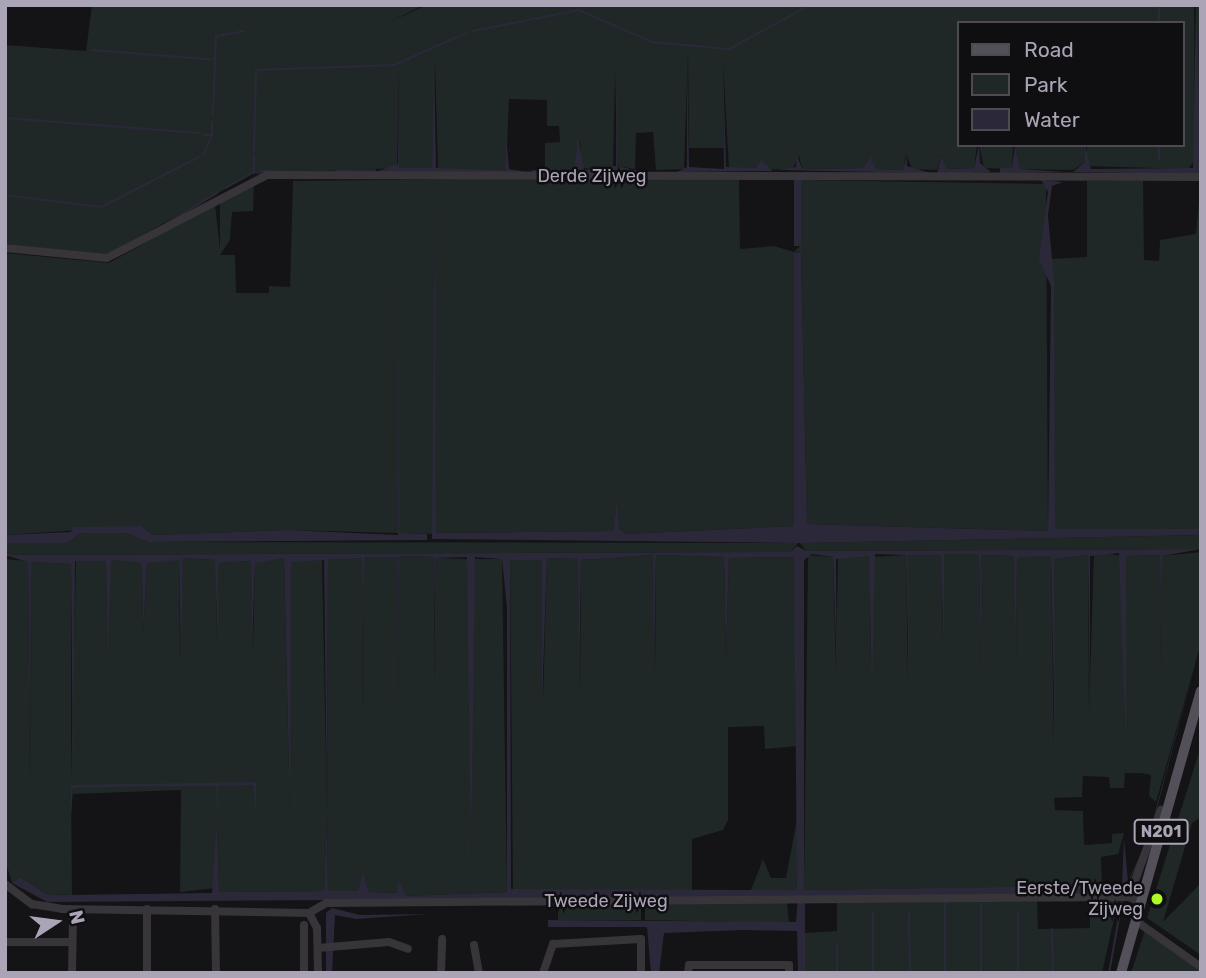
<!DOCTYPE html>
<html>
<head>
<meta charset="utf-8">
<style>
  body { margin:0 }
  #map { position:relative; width:1206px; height:978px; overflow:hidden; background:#141315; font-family:Rubik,sans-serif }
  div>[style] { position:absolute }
  .green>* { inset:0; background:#1f2826; transform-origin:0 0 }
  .water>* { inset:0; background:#2b2939; transform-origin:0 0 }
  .stream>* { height:2px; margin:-1px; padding:0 1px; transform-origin:1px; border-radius:1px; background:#2b2939 }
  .minor>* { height:8px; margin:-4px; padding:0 4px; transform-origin:4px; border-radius:4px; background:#37343a }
  .major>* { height:10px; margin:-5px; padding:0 5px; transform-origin:5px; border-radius:5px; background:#545059 }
  .dots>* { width:19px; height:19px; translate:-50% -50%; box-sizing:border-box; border:4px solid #0f0e10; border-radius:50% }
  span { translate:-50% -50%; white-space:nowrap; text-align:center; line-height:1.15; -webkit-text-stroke:5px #0f0e10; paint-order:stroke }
  .shield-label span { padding:2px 5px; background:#0f0e10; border:2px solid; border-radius:5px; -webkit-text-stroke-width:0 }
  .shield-label { font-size:16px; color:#aba4b6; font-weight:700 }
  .street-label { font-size:18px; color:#aba4b6 }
  .poi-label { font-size:18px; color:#aba4b6 }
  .right { translate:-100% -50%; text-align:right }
  .frame { position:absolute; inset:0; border:7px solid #aba4b6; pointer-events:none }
  .legend { position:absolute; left:957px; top:21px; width:228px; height:126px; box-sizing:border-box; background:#0f0e10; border:2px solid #4d4a52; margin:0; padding:9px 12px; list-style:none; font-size:21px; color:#aba4b6 }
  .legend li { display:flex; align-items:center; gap:14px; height:35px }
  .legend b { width:35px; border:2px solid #4d4a52 }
  .north { position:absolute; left:21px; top:887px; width:70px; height:70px; -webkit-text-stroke:5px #0f0e10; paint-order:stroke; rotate:77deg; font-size:19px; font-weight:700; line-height:28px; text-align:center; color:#aba4b6 }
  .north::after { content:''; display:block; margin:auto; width:24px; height:32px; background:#aba4b6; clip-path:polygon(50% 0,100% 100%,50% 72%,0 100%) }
</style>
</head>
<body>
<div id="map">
  <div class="green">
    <i style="clip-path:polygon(92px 5px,424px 5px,389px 22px,427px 5px,1194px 5px,1195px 160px,1188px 169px,1087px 166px,1087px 145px,1183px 145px,1183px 23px,959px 23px,959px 145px,977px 145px,974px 168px,947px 169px,941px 155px,937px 170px,912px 169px,906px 154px,903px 170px,876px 169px,869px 157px,863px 168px,802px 169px,799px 156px,792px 170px,764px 169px,761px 160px,755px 168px,729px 169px,723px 61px,724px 148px,689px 148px,688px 54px,684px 169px,656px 170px,653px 132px,636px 133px,635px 169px,617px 166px,615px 70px,613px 170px,581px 168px,580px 138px,579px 170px,545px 171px,545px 143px,560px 142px,559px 126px,547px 126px,547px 100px,509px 99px,506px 170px,438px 169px,435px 62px,432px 168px,399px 168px,399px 71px,397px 168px,252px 174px,107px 255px,5px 244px,5px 45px,86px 51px)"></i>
    <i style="clip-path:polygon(1196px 5px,1201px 5px,1201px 169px,1198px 167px)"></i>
    <i style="clip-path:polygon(979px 145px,1013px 145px,1012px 169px,984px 168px)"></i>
    <i style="clip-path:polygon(1015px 145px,1085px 145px,1085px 162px,1073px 170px,1020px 169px)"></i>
    <i style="clip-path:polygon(653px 177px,739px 180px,740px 249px,774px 246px,794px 252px,801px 245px,801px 180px,1046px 184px,1048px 531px,807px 524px,801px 252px,794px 253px,794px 526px,627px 534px,619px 529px,618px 498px,613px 531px,436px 533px,434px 209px,434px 534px,288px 530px,152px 535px,142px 526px,5px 535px,5px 253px,109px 263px,215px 204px,220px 250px,220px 202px,254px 183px,253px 211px,232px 212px,230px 240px,220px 255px,235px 255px,236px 293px,269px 293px,269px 286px,290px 287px,293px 181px)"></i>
    <i style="clip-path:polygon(1087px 181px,1143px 181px,1144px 260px,1159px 261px,1160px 240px,1196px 234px,1201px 181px,1201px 529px,1055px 530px,1053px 525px,1051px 259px,1087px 257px)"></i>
    <i style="clip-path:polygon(81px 533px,126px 533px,148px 542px,798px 543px,791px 552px,5px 555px,5px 543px,67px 543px)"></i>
    <i style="clip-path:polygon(1201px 535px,1201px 549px,806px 551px,800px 543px)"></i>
    <i style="clip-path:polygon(1094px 552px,1124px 556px,1125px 748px,1126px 556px,1160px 555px,1161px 676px,1162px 556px,1201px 552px,1201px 643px,1156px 802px,1149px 796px,1151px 775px,1141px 773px,1125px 773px,1124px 788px,1110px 788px,1109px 777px,1083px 776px,1082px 797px,1054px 798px,1055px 810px,1083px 811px,1084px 845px,1112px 843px,1112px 834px,1124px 833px,1118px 854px,1101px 857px,1102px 886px,804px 890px,808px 555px,833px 557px,836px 671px,838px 554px,870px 556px,871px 667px,872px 557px,906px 555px,908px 681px,908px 555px,942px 555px,943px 647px,944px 554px,979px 554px,981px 671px,981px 555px,1015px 556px,1016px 663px,1017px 556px,1051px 556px,1054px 747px,1054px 559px,1088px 555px,1089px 711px)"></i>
    <i style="clip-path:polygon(653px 555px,655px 672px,656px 555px,724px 557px,726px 657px,729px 558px,794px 557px,797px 746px,765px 749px,764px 726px,728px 727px,728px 820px,723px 830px,692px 839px,692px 891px,513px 892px,510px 559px,542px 560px,543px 701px,547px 558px,578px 559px,580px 689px,581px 560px)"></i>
    <i style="clip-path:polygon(338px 556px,362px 557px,363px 707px,364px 556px,398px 557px,398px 715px,399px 556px,434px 557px,434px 696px,435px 558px,469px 559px,472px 864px,472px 559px,502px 559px,507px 892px,406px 896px,399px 885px,397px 893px,367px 892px,363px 870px,358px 892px,328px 892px,327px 817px,324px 891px,219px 892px,217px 819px,216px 888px,180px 892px,181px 790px,73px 794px,73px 788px,140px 785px,71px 785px,72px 895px,46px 894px,20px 877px,12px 883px,5px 860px,5px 559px,28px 561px,30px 779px,31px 562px,71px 564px,71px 779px,76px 560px,106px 561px,107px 664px,110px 559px,142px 563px,143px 635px,147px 563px,151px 558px,179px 560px,180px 660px,183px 558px,216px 560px,217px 642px,218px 563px,251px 561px,253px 648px,255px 562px,284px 558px,290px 813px,290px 562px,322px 557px,327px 813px,328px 559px)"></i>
    <i style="clip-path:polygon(1201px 746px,1201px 817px,1192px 823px,1163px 922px,1201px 883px,1201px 955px,1147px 918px)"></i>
    <i style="clip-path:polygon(797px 819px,797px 890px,751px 890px,763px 859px,771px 878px,786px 878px)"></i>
    <i style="clip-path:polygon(1037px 901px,1038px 929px,1090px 928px,1090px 901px,1118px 901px,1102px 973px,805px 973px,805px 933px,837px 931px,837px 903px)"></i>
    <i style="clip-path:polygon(787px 902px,789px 923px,645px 920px,645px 903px)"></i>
    <i style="left:558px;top:904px;width:83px;height:16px"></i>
    <i style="clip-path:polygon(1145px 930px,1201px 971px,1200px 973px,1131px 973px)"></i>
  </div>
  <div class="water">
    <i style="clip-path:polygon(1196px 5px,1201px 174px,1073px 172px,1085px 162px,1085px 145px,1091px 169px,1193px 168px)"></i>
    <i style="clip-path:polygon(616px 38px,617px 166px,648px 173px,574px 172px,578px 138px,584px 170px,616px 166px)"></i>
    <i style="clip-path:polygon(687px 54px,689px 167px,724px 169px,723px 60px,726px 167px,755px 168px,761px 160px,773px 171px,677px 172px,687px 167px)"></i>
    <i style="clip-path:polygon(434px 55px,436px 168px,506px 170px,506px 135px,509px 169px,526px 172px,375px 172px,398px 164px,399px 71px,399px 168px,432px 168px)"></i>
    <i style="clip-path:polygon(979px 145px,980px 163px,991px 172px,937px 174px,941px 155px,947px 169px,974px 168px)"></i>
    <i style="clip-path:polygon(1015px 145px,1020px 169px,1066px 172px,1000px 173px,1000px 168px,1012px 168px)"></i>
    <i style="clip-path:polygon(907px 154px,907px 166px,930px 173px,779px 170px,796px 167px,797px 155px,802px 169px,863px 168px,870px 156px,876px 169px,903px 170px)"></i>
    <i style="left:801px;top:180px;width:66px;height:7px;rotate:90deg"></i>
    <i style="clip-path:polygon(1041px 180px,1063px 182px,1052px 186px,1048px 215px,1054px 281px,1055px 529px,1201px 529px,1201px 535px,800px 543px,432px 539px,435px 186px,436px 533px,613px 531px,618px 496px,619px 529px,627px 534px,794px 526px,794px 253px,801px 252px,807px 524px,1048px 531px,1051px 286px,1039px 259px,1048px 192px)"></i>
    <i style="clip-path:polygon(399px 187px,399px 533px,427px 534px,427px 540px,148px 542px,126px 533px,81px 533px,67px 543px,5px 543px,5px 535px,71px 532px,73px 527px,142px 526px,152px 535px,288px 530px,398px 535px)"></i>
    <i style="clip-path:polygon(evenodd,797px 546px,806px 551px,1201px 549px,1162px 556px,1161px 700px,1160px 555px,1126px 556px,1126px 750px,1119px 553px,1090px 556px,1090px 712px,1088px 555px,1054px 559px,1055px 749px,1051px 556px,1017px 557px,1016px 664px,1014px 556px,981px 555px,981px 672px,979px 554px,944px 554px,944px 651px,941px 555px,908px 555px,909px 683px,906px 555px,875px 554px,872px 691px,869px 556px,836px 559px,837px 674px,833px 557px,812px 554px,804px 560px,804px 890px,1122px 885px,1124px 838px,1128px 882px,1148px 838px,1201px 643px,1148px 842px,1124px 892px,805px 903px,805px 973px,798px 973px,797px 931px,743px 930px,664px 933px,659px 973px,651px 973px,647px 927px,548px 927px,548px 920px,796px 922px,798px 897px,47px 902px,12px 883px,20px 877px,46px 894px,65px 895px,212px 893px,217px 819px,219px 892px,324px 891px,327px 817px,328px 891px,358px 891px,363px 870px,368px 892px,397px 893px,398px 880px,406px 896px,507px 892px,507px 608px,502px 559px,475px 557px,471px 864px,467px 557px,435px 558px,433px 697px,434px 557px,399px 556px,398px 725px,398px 557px,364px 557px,363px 707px,362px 558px,328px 559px,327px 813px,324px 560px,291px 562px,290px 814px,284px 558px,255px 563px,252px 648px,251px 561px,218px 563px,218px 647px,215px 560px,183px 558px,181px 661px,179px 560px,147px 563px,143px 635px,142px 563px,111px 560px,107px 667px,106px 561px,75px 561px,73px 779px,71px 564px,31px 562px,30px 779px,28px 562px,5px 555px,791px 552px,797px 546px,653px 555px,654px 672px,656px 555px,724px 557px,726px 658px,729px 558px,794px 557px,797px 890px,511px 889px,510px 560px,542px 560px,542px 702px,547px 558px,578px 559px,579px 689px,581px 560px,653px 555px)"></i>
    <i style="clip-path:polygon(256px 782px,256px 814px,253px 785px,218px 786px,218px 815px,216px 786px,144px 786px,73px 788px,71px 817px,71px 785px)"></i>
    <i style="clip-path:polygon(332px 908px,360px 915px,429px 914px,356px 919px,335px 915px,332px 973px,326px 973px,326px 913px)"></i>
  </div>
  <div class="stream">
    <i style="left:1159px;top:5px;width:18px;rotate:90deg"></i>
    <i style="left:473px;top:31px;width:108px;rotate:-11.2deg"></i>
    <i style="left:579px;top:10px;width:80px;rotate:23.7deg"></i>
    <i style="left:652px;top:42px;width:77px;rotate:5.2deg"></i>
    <i style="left:729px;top:49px;width:92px;rotate:-28.5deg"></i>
    <i style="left:92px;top:50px;width:123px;rotate:4.6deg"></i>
    <i style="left:215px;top:60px;width:54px;rotate:92.1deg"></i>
    <i style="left:215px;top:58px;width:22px;rotate:-87deg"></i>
    <i style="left:216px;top:36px;width:29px;rotate:-10deg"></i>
    <i style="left:5px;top:118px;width:195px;rotate:4.4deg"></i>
    <i style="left:212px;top:134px;width:12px;rotate:-90deg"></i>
    <i style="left:204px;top:135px;width:8px"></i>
    <i style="left:212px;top:135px;width:21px;rotate:113deg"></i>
    <i style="left:1159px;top:145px;width:15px;rotate:90deg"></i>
    <i style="left:254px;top:151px;width:81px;rotate:-88.6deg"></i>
    <i style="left:256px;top:70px;width:138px;rotate:-2.1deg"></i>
    <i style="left:394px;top:65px;width:79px;rotate:-24deg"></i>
    <i style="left:260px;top:171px;width:10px"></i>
    <i style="left:336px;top:171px;width:39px;rotate:-1deg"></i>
    <i style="left:533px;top:171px;width:31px;rotate:2deg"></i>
    <i style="left:225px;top:188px;width:33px;rotate:-29deg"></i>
    <i style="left:254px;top:172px;width:17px;rotate:-90deg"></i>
    <i style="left:5px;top:195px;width:97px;rotate:7.1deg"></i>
    <i style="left:101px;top:207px;width:110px;rotate:-27deg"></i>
    <i style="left:167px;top:223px;width:58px;rotate:-31deg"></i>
    <i style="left:945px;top:902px;width:71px;rotate:90deg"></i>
    <i style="left:981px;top:903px;width:70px;rotate:90deg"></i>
    <i style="left:873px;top:912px;width:61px;rotate:90deg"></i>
    <i style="left:909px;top:912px;width:61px;rotate:89.1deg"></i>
    <i style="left:1018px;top:914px;width:59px;rotate:90deg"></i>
    <i style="left:1052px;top:929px;width:44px;rotate:88.7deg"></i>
    <i style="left:837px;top:945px;width:28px;rotate:90deg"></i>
    <i style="left:1109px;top:973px;width:73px;rotate:-79.8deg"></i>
  </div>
  <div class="minor">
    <i style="left:5px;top:248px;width:102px;rotate:5.6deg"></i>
    <i style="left:107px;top:258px;width:180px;rotate:-27.4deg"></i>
    <i style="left:267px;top:175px;width:934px;rotate:0.12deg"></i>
    <i style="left:5px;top:884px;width:34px;rotate:37deg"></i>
    <i style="left:32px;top:904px;width:30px;rotate:9deg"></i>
    <i style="left:62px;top:909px;width:247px;rotate:0.9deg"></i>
    <i style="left:1129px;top:897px;width:93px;rotate:-69.8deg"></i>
    <i style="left:147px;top:909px;width:64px;rotate:90deg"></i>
    <i style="left:215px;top:909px;width:64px;rotate:89.1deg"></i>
    <i style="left:309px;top:913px;width:20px;rotate:-30deg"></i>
    <i style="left:326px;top:903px;width:803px;rotate:-0.43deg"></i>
    <i style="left:1129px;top:897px;width:13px;rotate:23deg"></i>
    <i style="left:309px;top:913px;width:17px;rotate:62deg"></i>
    <i style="left:317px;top:928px;width:45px;rotate:88.7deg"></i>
    <i style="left:1136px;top:921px;width:80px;rotate:35.3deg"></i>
    <i style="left:304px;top:925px;width:48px;rotate:90deg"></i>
    <i style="left:5px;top:942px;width:67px"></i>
    <i style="left:474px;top:945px;width:28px;rotate:80deg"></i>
    <i style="left:318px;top:948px;width:71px;rotate:-4.8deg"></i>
    <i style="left:389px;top:942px;width:20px;rotate:20deg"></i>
    <i style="left:72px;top:973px;width:58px;rotate:-89deg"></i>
    <i style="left:441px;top:973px;width:34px;rotate:-88deg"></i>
    <i style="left:543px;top:973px;width:31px;rotate:-71deg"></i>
    <i style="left:553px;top:944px;width:88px;rotate:-3.3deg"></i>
    <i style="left:641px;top:939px;width:34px;rotate:90deg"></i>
    <i style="left:688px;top:973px;width:8px;rotate:-83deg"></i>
    <i style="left:689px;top:965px;width:100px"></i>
    <i style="left:789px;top:965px;width:8px;rotate:90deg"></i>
  </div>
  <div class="major">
    <i style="left:1121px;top:973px;width:293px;rotate:-74.2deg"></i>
  </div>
  <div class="dots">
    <i style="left:1157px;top:899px;background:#adf926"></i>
  </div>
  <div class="shield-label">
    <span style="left:1161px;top:832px">N201</span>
  </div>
  <div class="street-label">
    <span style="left:592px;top:176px">Derde Zijweg</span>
    <span style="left:606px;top:901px">Tweede Zijweg</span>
  </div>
  <div class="poi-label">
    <span class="right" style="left:1143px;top:899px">Eerste/Tweede<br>Zijweg</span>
  </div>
  <div class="frame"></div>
  <ul class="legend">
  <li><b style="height:9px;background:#545059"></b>Road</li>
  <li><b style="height:19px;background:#1f2826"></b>Park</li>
  <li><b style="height:19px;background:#2b2939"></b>Water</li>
  </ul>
  <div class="north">N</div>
</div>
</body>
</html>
